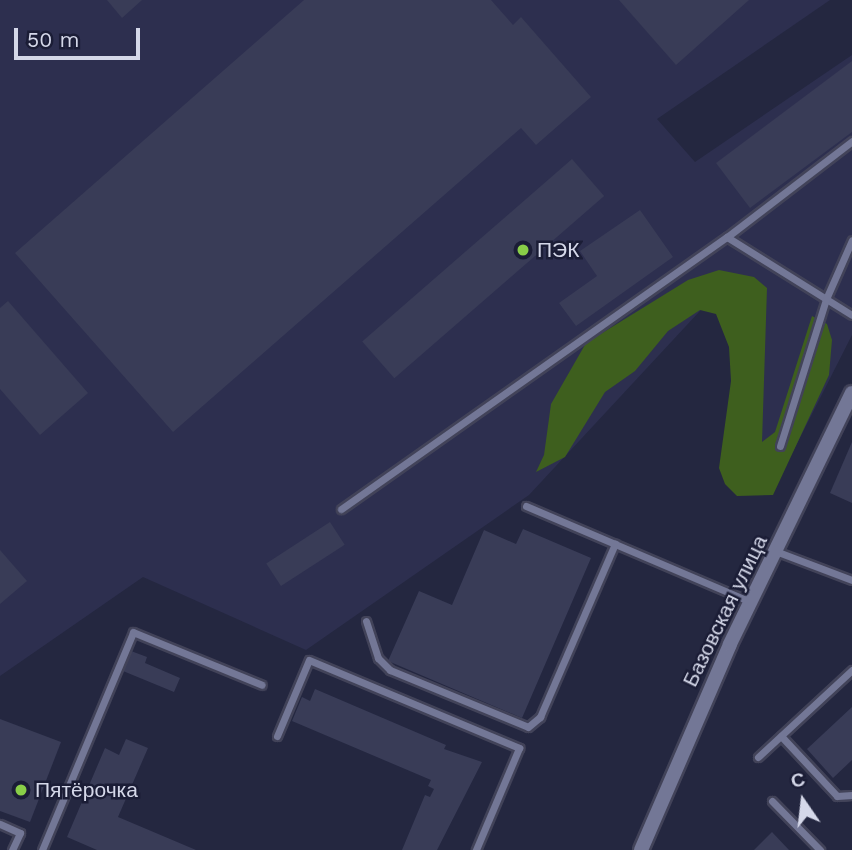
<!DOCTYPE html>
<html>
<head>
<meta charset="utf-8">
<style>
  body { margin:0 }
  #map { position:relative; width:852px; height:850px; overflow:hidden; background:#242740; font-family:"Work Sans",sans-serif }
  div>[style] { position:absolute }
  .built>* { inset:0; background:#2d2f4f }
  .forest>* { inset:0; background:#3e5f1e }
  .building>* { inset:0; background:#393c57; transform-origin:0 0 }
  .roads { filter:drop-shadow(2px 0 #424359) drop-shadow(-2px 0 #424359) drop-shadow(0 2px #424359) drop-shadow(0 -2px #424359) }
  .service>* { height:7px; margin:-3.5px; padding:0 3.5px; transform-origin:3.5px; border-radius:3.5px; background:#737796 }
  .minor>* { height:14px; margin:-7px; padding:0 7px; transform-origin:7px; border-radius:7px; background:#737796 }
  .dots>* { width:19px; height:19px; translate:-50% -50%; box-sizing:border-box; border:4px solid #1b1d36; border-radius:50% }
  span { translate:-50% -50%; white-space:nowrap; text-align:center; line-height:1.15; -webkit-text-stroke:5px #1b1d36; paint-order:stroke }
  .poi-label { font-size:21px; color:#d5d8e9 }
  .left { translate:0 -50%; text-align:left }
  .street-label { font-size:21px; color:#d5d8e9 }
  .north { position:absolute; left:768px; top:766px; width:70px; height:70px; -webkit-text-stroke:5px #1b1d36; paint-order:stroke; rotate:346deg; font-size:19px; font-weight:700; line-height:28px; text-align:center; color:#d5d8e9 }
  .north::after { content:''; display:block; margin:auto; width:24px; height:32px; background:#d5d8e9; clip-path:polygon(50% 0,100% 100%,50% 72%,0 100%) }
  .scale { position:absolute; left:14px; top:28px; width:126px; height:32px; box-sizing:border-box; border:4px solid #d5d8e9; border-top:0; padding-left:9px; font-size:21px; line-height:24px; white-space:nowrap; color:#d5d8e9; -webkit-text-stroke:5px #1b1d36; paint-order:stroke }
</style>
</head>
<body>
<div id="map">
  <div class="built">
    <i style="clip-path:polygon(0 0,830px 0,657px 119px,695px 162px,852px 55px,852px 335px,774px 489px,754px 481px,761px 317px,712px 298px,529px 495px,306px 650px,143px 577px,0 676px)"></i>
  </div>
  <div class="forest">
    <i style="clip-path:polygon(719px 270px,754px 277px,767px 288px,762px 442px,775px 432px,812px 316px,827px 324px,832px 340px,829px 375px,773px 495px,737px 496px,725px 484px,719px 468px,731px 381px,729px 347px,716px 314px,700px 310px,668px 331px,635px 371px,605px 392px,565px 457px,536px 472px,544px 455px,551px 404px,586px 343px,688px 280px)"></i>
  </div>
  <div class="building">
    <i style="clip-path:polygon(107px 0,142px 0,122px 18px)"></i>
    <i style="clip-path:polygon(304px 0,491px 0,513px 25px,521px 17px,591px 97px,536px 145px,521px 128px,173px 432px,15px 253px)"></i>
    <i style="clip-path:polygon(619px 0,749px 0,676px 65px)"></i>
    <i style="clip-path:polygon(852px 61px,852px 132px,750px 208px,716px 163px)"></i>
    <i style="left:572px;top:159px;width:49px;height:278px;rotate:49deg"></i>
    <i style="clip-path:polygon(640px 210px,673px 257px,576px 326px,559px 303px,597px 276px,580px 251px)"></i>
    <i style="clip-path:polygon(8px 301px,88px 393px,40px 435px,0 389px,0 308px)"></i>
    <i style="clip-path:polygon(852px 442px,852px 503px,830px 493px)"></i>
    <i style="left:330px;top:522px;width:27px;height:76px;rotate:57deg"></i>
    <i style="clip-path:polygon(523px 529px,591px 558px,522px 718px,388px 661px,419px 591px,452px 605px,484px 530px,516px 544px)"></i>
    <i style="clip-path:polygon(0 550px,27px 581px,0 604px)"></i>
    <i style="clip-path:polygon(131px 651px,147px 657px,145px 663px,180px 678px,174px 692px,123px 671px)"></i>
    <i style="clip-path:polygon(315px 689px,446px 745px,444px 749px,482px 762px,437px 850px,402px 850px,425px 795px,430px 797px,434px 789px,428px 786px,431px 780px,292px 721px,302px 697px,310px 701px)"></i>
    <i style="clip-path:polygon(852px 707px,852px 760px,833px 778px,807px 749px)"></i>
    <i style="clip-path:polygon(0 719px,61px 742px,30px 822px,0 811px)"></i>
    <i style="clip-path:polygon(126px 739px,148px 748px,118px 817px,196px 850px,97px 850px,67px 837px,105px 748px,119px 755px)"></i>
    <i style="clip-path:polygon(772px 832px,789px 850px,754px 850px)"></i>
  </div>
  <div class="roads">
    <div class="service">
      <i style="left:727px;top:237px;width:147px;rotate:32deg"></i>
      <i style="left:780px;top:446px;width:154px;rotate:-72.6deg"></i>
      <i style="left:826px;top:299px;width:64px;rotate:-66.2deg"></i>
      <i style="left:526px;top:506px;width:245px;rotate:23.1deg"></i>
      <i style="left:341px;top:509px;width:472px;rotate:-35.2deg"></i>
      <i style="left:727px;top:237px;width:158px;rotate:-37.5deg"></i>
      <i style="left:778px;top:552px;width:79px;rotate:20.7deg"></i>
      <i style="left:366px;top:621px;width:39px;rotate:72deg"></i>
      <i style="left:378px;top:658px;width:17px;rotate:45deg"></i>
      <i style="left:390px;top:670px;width:149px;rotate:22.4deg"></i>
      <i style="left:528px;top:727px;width:16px;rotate:-40deg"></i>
      <i style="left:540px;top:717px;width:189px;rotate:-66.6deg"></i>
      <i style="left:277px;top:736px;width:82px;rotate:-67.2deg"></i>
      <i style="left:309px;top:660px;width:228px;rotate:22.7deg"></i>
      <i style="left:519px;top:748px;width:111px;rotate:112.9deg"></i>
      <i style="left:781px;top:736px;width:82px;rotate:47deg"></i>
      <i style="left:837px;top:796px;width:15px;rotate:-4deg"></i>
      <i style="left:758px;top:757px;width:128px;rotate:-42.8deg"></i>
      <i style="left:772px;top:801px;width:69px;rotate:45.6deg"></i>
      <i style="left:0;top:824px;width:22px;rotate:24deg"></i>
      <i style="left:20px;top:833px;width:19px;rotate:115deg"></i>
      <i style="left:42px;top:850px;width:236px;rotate:-67.3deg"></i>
      <i style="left:133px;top:632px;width:139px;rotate:22.3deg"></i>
    </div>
    <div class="minor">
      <i style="left:641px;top:850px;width:224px;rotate:-66.6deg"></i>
      <i style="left:730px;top:644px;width:279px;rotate:-64.1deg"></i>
    </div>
  </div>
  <div class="dots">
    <i style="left:523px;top:250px;background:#89ce48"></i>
    <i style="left:21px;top:790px;background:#89ce48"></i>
  </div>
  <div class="poi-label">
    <span class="left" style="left:537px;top:250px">ПЭК</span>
    <span class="left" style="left:35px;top:790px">Пятёрочка</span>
  </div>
  <div class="street-label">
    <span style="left:725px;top:611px;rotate:-64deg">Базовская улица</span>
  </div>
  <div class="north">С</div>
  <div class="scale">50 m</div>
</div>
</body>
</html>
